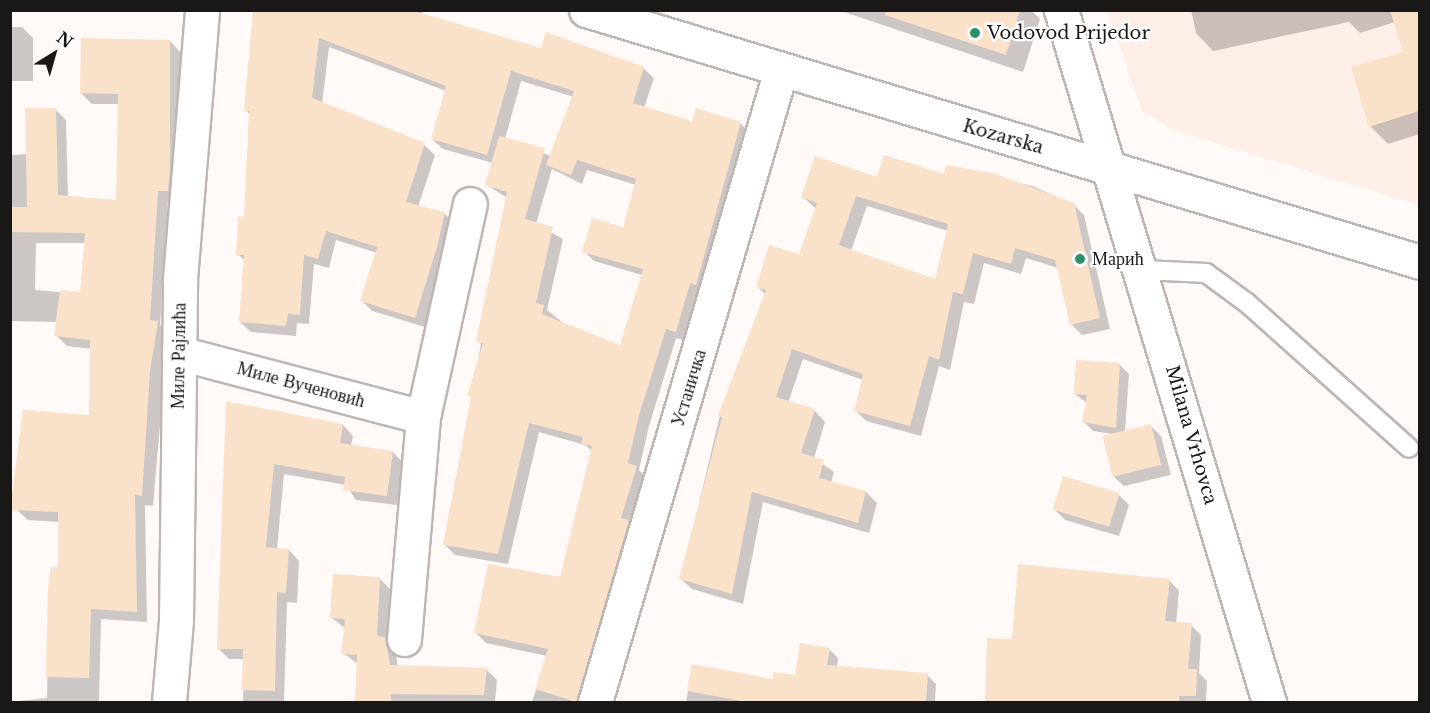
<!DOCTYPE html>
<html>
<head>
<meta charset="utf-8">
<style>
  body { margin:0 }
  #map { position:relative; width:1430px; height:713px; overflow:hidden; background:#fff9f7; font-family:"Libre Baskerville",serif }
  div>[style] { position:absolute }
  .built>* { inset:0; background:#feeee8 }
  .shadow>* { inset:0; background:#0003 }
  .building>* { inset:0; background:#fae1c9; transform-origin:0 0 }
  .roads { filter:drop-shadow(2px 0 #bdb6b3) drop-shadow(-2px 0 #bdb6b3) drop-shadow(0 2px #bdb6b3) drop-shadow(0 -2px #bdb6b3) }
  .lane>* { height:18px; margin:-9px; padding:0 9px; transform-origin:9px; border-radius:9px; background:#fff }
  .street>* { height:33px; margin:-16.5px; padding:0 16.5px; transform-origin:16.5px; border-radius:16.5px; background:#fff }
  .secondary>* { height:33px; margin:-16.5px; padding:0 16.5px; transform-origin:16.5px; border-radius:16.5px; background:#fff }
  .dots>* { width:16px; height:16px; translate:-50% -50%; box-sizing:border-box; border:3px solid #fff; border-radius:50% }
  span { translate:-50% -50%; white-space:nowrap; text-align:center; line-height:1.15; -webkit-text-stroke:4.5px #fff; paint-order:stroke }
  .poi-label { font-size:18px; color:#1a1817 }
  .left { translate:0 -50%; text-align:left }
  .street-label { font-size:18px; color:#1a1817 }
  .frame { position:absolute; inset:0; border:12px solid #1a1817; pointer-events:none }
  .north { position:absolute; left:24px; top:24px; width:60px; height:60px; -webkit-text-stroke:4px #fff; paint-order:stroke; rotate:37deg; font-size:16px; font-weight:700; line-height:24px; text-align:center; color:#1a1817 }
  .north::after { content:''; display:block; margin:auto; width:21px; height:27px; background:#1a1817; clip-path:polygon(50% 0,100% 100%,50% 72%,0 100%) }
</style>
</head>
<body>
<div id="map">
  <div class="built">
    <i style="clip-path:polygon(1108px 11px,1419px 11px,1419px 205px,1173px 130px,1142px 111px)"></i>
  </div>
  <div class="shadow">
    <i style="clip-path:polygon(evenodd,258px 10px,423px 10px,421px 16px,542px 49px,547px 34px,643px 68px,654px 78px,644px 108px,693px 123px,740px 123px,751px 134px,686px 341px,676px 338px,649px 426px,639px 470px,646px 477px,589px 702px,532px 702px,547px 656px,486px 643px,476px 633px,561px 579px,593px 452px,585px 445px,539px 432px,508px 564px,455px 555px,445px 545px,507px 198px,487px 185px,493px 163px,443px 149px,432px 139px,446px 91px,329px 47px,322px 104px,424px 145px,435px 155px,418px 207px,444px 213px,455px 224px,425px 327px,372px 311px,362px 301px,377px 253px,336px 240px,329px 268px,314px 264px,309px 324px,297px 323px,296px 336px,251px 332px,240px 322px,245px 261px,238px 254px,246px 219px,250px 115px,246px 110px,258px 10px,521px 81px,574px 97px,551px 156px,505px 139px,521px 81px,258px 10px,552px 169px,582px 184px,587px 170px,636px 185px,624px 229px,584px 251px,594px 261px,642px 275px,621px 347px,575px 332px,547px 310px,563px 239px,536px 224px,552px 169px)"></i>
    <i style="clip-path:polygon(838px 10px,1031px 10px,1040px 19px,1023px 72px)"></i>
    <i style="clip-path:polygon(1191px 10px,1420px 10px,1420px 134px,1388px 144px,1370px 126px,1405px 53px,1395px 22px,1360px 33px,1349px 22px,1213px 51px,1196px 33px)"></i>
    <i style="clip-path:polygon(10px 27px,22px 27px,33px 38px,33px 81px,10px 81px)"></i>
    <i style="clip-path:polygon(evenodd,170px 41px,180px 52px,180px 179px,179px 201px,168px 201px,160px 325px,168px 333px,153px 506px,145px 505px,147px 622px,101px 619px,99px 702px,10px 702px,47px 698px,49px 587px,59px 569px,59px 522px,28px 520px,17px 510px,91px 417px,92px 349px,67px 346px,56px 335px,58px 322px,10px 321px,10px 155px,28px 154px,55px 109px,66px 120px,68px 197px,117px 201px,119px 104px,92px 104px,81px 93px,170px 41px,36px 243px,85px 243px,82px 294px,35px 290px,36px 243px)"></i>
    <i style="clip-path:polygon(evenodd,948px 166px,1032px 186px,1073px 204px,1084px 215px,1110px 329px,1082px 335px,1071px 324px,1058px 268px,1026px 258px,1021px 274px,984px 263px,974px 304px,964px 302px,950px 370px,939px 366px,921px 436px,866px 421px,855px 410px,863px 380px,803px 359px,788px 403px,815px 411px,825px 422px,814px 458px,834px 472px,831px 483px,866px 492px,877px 503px,869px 533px,763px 502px,743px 604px,692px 589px,681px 579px,720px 415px,765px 294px,757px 286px,800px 256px,816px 209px,803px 197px,878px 179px,945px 175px,948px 166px,867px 206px,948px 231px,936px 281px,851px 251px,867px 206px)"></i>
    <i style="clip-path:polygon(1120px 365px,1129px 374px,1125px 431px,1150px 425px,1161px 436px,1171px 475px,1124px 486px,1113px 476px,1112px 434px,1093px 431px,1084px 422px,1087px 403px,1075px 394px)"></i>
    <i style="clip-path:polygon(227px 403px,343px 425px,353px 436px,351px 446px,393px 452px,403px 463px,397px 505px,356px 500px,346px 485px,284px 474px,277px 549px,289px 550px,299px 561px,297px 603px,287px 602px,284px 702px,243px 702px,244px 659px,229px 659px,218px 648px)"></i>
    <i style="clip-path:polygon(1118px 494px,1129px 505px,1119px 536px,1065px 520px,1055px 510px)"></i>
    <i style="clip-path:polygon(380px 579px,390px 589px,387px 641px,395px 649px,398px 667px,486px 669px,497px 680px,495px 702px,357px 702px,358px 664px,343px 653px,346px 629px,332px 618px)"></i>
    <i style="clip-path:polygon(1169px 580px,1179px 591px,1176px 624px,1191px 625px,1201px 635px,1199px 673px,1207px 681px,1206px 702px,987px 702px,989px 640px,1013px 640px)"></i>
    <i style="clip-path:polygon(829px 649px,838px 658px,837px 667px,927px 675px,936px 684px,935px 702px,686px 702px,693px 665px,774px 680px,796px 677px)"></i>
  </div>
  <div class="building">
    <i style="clip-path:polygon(253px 10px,410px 10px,541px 48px,546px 32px,644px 67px,633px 103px,692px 121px,696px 108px,741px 122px,696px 285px,690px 283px,676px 332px,666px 329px,639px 415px,628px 463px,637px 466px,621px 518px,629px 520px,576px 702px,535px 689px,548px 649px,474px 633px,488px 564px,560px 577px,592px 446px,581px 443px,583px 437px,529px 423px,498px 554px,443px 545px,471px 397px,467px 396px,483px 343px,476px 341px,507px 192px,485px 185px,499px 136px,545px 148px,525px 219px,553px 227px,536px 303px,544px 305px,542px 314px,620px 345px,643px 269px,582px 252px,592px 218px,623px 227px,636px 179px,577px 160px,571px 175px,546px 165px,574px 91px,511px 71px,487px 155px,431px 139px,446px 86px,319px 38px,312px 98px,425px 143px,406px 202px,445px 212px,437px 247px,415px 318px,360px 301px,377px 247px,326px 231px,318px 259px,304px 255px,300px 315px,288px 314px,286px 326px,239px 322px,244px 255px,236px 255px,238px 217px,244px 217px,249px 111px,244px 111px)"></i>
    <i style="clip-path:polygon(886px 10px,1020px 10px,1006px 55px,885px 15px)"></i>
    <i style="clip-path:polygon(1390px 10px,1419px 10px,1419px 111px,1369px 127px,1351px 67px,1403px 52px)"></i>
    <i style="clip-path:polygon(81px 38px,170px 40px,170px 168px,168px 191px,158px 191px,150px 320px,158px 321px,150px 371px,142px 496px,135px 495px,137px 612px,91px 609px,89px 678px,46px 677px,48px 587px,51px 567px,58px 567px,58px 512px,10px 510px,23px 410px,89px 415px,90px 340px,54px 336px,60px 290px,80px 292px,85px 233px,10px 232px,10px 207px,27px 207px,25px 108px,56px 108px,58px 195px,116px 200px,118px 94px,80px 93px)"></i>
    <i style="clip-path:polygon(evenodd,884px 155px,944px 174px,946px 165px,996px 174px,1074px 203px,1100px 318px,1070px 325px,1055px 260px,1015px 248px,1011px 264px,973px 253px,963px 294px,953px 292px,939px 360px,929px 356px,910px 426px,854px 411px,863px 374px,792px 349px,776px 397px,815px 409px,801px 453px,824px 460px,819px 478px,866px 491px,858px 523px,752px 492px,732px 594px,679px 579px,722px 417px,718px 415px,766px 290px,756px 287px,769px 245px,799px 254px,817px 203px,801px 197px,815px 156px,877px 177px,884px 155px,856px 196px,948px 224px,935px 279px,839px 245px,856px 196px)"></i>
    <i style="clip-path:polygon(1076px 360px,1120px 363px,1116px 428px,1082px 422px,1087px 395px,1074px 394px)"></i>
    <i style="clip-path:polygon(226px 401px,343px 424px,340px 443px,393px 451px,387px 496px,343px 490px,345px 477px,274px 464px,266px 547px,289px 549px,286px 593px,277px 592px,275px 691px,242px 690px,243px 649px,217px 649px)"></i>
    <i style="left:1151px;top:424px;width:42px;height:50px;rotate:76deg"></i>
    <i style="left:1063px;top:476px;width:59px;height:35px;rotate:17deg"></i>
    <i style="clip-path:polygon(1018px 564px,1170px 579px,1165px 621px,1192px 623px,1188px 669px,1197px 669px,1196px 696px,1179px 696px,1179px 702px,985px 702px,987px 638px,1012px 639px)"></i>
    <i style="clip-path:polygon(333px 574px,380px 577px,377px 636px,385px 637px,390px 665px,487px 668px,484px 695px,391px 694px,391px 702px,355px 702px,357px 655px,341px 654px,345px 619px,330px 618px)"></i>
    <i style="clip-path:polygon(800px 643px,830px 648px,827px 665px,928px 673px,926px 702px,747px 702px,687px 691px,692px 664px,773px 679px,773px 672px,795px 675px)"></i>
  </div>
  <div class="roads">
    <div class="lane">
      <i style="left:1143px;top:270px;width:63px;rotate:2.7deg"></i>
      <i style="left:1206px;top:273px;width:51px;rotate:36.2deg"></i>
      <i style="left:1247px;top:303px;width:217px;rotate:41.8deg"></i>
    </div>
    <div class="street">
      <i style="left:1061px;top:10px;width:723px;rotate:73.27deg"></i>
      <i style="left:179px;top:353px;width:252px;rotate:14.7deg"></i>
      <i style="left:404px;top:639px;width:223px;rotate:-85.1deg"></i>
      <i style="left:423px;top:417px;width:218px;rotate:-77.6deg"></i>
      <i style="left:169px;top:702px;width:82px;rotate:-85.1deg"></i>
      <i style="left:176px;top:620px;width:341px;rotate:-89.3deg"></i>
      <i style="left:180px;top:279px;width:270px;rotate:-85.3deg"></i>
      <i style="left:595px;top:702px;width:656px;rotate:-73.61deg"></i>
    </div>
    <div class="secondary">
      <i style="left:586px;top:10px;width:871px;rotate:16.81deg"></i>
    </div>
  </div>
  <div class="dots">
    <i style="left:975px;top:33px;background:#2e906a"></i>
    <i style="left:1080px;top:259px;background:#2e906a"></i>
  </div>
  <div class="poi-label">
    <span class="left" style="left:987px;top:33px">Vodovod Prijedor</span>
    <span class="left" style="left:1092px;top:259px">Марић</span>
  </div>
  <div class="street-label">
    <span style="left:1003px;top:137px;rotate:16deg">Kozarska</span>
    <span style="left:179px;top:356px;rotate:-89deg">Миле Рајлића</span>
    <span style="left:301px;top:385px;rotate:15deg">Миле Вученовић</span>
    <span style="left:689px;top:388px;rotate:-73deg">Устаничка</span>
    <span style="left:1191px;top:435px;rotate:74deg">Milana Vrhovca</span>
  </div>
  <div class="frame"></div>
  <div class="north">N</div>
</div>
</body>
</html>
